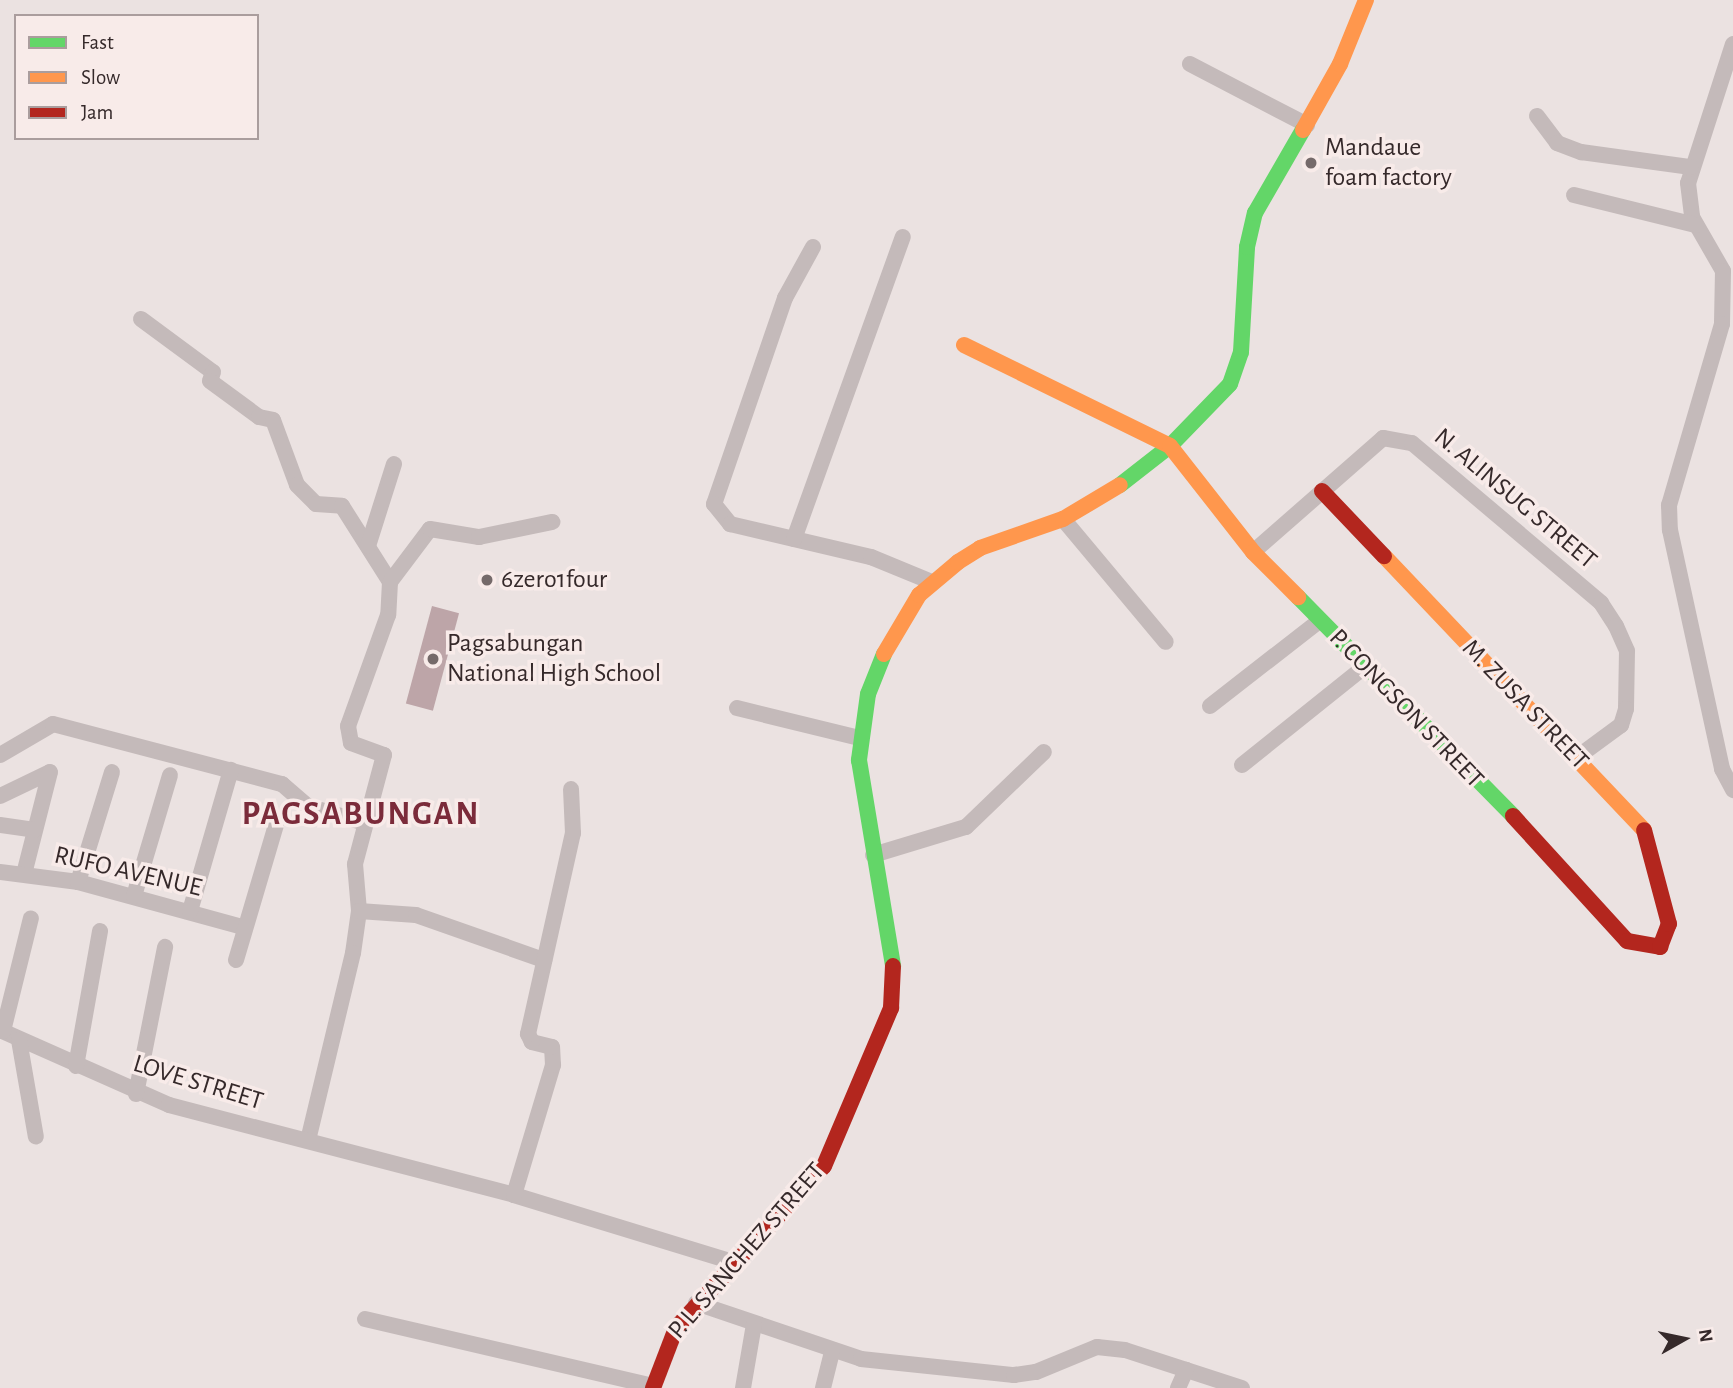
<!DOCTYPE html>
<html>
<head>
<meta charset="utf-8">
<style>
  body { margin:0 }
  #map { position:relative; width:1733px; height:1388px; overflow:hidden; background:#ebe2e1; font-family:"Alegreya Sans",sans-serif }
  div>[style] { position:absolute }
  .building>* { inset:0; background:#bda5a8; transform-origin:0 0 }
  .street>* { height:16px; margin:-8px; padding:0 8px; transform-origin:8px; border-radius:8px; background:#c4baba }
  .fast>* { height:16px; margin:-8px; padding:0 8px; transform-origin:8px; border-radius:8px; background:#63d668 }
  .slow>* { height:16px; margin:-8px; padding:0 8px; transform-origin:8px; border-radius:8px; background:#ff974d }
  .jam>* { height:16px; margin:-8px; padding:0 8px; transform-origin:8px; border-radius:8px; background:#b3261e }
  .dots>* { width:19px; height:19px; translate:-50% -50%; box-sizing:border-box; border:4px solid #f8ebe9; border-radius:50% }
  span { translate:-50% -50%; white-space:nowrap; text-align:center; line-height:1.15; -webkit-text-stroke:7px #f8ebe9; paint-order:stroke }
  .poi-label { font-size:26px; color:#35292a }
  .left { translate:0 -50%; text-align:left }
  .street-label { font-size:26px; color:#35292a }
  .district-label { font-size:33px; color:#7b2b3a; font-weight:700; letter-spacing:2px }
  .legend { position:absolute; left:14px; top:14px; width:245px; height:126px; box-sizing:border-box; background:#f8ebe9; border:2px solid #aa9d9d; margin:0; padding:9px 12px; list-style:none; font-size:21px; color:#35292a }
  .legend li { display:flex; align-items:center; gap:14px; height:35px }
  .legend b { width:35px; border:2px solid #aa9d9d }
  .north { position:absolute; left:1649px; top:1304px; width:70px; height:70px; -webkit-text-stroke:5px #f8ebe9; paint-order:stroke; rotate:81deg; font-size:19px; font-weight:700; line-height:28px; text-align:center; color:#35292a }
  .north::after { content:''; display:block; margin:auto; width:24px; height:32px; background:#35292a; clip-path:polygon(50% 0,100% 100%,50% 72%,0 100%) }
</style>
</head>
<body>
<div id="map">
  <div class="building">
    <i style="left:432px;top:606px;width:28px;height:101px;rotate:15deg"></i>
  </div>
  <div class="street">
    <i style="left:1733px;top:44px;width:146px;rotate:107.9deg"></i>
    <i style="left:1688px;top:183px;width:34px;rotate:83deg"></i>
    <i style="left:1692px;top:217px;width:62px;rotate:60.1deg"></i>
    <i style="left:1723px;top:271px;width:53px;rotate:91.1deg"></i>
    <i style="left:1722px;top:324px;width:189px;rotate:106.3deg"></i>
    <i style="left:1669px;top:505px;width:25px;rotate:88deg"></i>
    <i style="left:1670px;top:530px;width:245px;rotate:77.7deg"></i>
    <i style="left:1722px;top:769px;width:24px;rotate:62deg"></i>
    <i style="left:1190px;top:64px;width:132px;rotate:27.5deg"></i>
    <i style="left:1537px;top:116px;width:34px;rotate:53deg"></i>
    <i style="left:1557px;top:143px;width:26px;rotate:21deg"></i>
    <i style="left:1581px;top:152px;width:111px;rotate:7.8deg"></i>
    <i style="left:1574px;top:195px;width:125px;rotate:13.9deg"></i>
    <i style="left:813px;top:247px;width:58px;rotate:118.8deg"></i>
    <i style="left:785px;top:298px;width:218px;rotate:109deg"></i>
    <i style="left:714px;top:504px;width:26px;rotate:51deg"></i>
    <i style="left:730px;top:524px;width:145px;rotate:13.2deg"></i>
    <i style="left:871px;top:557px;width:66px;rotate:22.3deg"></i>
    <i style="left:141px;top:319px;width:89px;rotate:36.4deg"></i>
    <i style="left:213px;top:372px;width:9px;rotate:108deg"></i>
    <i style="left:210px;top:381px;width:61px;rotate:36.3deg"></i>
    <i style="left:259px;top:417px;width:14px;rotate:12deg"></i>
    <i style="left:273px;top:420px;width:69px;rotate:69.7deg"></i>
    <i style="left:297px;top:485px;width:27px;rotate:45deg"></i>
    <i style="left:316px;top:504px;width:26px;rotate:4deg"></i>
    <i style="left:342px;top:506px;width:90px;rotate:57.7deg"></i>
    <i style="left:390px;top:582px;width:33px;rotate:93deg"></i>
    <i style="left:388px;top:615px;width:118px;rotate:109.8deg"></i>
    <i style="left:348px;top:726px;width:17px;rotate:80deg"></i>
    <i style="left:351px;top:743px;width:35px;rotate:20deg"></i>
    <i style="left:384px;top:755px;width:113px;rotate:104.9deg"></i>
    <i style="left:355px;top:864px;width:47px;rotate:85.1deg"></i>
    <i style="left:359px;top:911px;width:42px;rotate:98.1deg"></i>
    <i style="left:353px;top:953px;width:192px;rotate:103.5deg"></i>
    <i style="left:1063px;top:519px;width:160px;rotate:50.1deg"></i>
    <i style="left:794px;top:539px;width:321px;rotate:-70.2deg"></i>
    <i style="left:368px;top:546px;width:86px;rotate:-72.4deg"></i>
    <i style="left:1253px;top:552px;width:173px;rotate:-41.2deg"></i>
    <i style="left:1383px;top:438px;width:29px;rotate:10deg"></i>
    <i style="left:1412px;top:443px;width:248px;rotate:40.2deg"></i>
    <i style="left:1601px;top:603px;width:27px;rotate:57deg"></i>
    <i style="left:1616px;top:626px;width:27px;rotate:66deg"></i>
    <i style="left:1627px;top:651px;width:58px;rotate:91deg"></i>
    <i style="left:1626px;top:709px;width:17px;rotate:107deg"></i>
    <i style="left:1621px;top:725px;width:56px;rotate:143.7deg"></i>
    <i style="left:390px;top:582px;width:66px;rotate:-53deg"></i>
    <i style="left:430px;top:529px;width:50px;rotate:9.3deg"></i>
    <i style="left:479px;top:537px;width:75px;rotate:-11.6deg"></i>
    <i style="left:1210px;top:706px;width:138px;rotate:-37.9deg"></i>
    <i style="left:737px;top:708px;width:126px;rotate:13.8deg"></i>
    <i style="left:0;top:755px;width:61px;rotate:-30.3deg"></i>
    <i style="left:53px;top:724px;width:237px;rotate:14.7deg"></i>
    <i style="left:282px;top:784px;width:33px;rotate:41deg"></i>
    <i style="left:307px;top:806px;width:60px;rotate:16.3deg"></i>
    <i style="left:1242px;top:765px;width:161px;rotate:-38.7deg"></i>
    <i style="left:0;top:796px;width:55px;rotate:-25.6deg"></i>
    <i style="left:50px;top:772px;width:105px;rotate:104.3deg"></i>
    <i style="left:0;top:825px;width:35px;rotate:8deg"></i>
    <i style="left:873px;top:855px;width:97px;rotate:-16.8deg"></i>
    <i style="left:966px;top:827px;width:108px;rotate:-43.9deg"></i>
    <i style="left:0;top:872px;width:79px;rotate:7.3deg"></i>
    <i style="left:78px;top:882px;width:171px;rotate:15.3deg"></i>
    <i style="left:78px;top:882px;width:115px;rotate:-72.8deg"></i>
    <i style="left:134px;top:896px;width:126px;rotate:-73.4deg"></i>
    <i style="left:190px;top:911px;width:147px;rotate:-73.8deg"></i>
    <i style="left:359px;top:911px;width:57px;rotate:4deg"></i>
    <i style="left:416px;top:915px;width:136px;rotate:19.4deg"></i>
    <i style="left:236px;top:960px;width:141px;rotate:-73.5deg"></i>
    <i style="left:0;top:1030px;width:185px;rotate:23.9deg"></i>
    <i style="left:169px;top:1105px;width:357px;rotate:14.6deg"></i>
    <i style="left:514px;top:1195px;width:232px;rotate:17deg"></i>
    <i style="left:3px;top:1031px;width:116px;rotate:-76.1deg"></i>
    <i style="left:19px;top:1040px;width:98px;rotate:80.1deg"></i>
    <i style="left:76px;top:1066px;width:137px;rotate:-79.9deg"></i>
    <i style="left:136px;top:1094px;width:150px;rotate:-78.8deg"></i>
    <i style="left:514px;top:1195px;width:136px;rotate:-73.3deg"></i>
    <i style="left:553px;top:1065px;width:18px;rotate:-93deg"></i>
    <i style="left:552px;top:1047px;width:21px;rotate:-166deg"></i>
    <i style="left:532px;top:1042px;width:9px;rotate:-117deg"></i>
    <i style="left:528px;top:1034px;width:206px;rotate:-77.4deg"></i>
    <i style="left:573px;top:833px;width:44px;rotate:-92.6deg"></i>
    <i style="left:696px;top:1303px;width:174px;rotate:18.7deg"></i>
    <i style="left:861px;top:1359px;width:154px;rotate:6deg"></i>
    <i style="left:1014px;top:1375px;width:22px;rotate:-8deg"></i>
    <i style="left:1036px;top:1372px;width:66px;rotate:-22.3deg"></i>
    <i style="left:1097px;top:1347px;width:28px;rotate:6deg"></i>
    <i style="left:1125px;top:1350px;width:123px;rotate:18deg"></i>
    <i style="left:365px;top:1319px;width:296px;rotate:13.1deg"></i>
    <i style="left:743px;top:1388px;width:65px;rotate:-80.2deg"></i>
    <i style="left:823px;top:1388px;width:37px;rotate:-76deg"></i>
    <i style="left:1178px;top:1388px;width:20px;rotate:-66deg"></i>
  </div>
  <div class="fast">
    <i style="left:1120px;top:485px;width:63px;rotate:-38deg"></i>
    <i style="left:1170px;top:446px;width:86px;rotate:-45.9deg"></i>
    <i style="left:1230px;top:384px;width:34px;rotate:-71deg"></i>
    <i style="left:1241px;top:352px;width:105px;rotate:-86.7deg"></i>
    <i style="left:1247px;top:247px;width:35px;rotate:-77deg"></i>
    <i style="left:1255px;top:213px;width:96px;rotate:-60deg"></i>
    <i style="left:1298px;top:597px;width:307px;rotate:45.5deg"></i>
    <i style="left:884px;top:654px;width:43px;rotate:111.8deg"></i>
    <i style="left:868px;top:694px;width:67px;rotate:97.8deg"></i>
    <i style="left:859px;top:760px;width:209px;rotate:80.6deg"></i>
  </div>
  <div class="slow">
    <i style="left:1303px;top:130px;width:76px;rotate:-60.7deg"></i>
    <i style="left:1340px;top:64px;width:69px;rotate:-67.9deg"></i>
    <i style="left:964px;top:345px;width:229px;rotate:26.1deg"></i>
    <i style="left:1170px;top:446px;width:135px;rotate:51.9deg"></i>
    <i style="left:1253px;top:552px;width:64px;rotate:45deg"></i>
    <i style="left:1384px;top:556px;width:378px;rotate:46.5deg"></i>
    <i style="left:884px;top:654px;width:69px;rotate:-59.3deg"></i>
    <i style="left:919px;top:595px;width:51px;rotate:-40.2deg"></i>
    <i style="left:958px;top:562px;width:26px;rotate:-32deg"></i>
    <i style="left:980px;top:548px;width:88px;rotate:-19.3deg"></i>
    <i style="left:1063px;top:519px;width:66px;rotate:-30.8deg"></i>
  </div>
  <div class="jam">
    <i style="left:1322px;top:491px;width:90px;rotate:46.4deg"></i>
    <i style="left:1513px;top:816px;width:169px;rotate:47.6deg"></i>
    <i style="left:1627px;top:941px;width:34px;rotate:10deg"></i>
    <i style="left:1660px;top:947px;width:25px;rotate:-69deg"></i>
    <i style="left:1669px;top:924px;width:97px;rotate:-104.9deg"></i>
    <i style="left:653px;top:1388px;width:64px;rotate:-69deg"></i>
    <i style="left:676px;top:1328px;width:219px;rotate:-47.6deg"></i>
    <i style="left:824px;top:1166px;width:172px;rotate:-67deg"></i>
    <i style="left:891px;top:1008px;width:42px;rotate:-87.3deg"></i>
  </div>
  <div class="dots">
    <i style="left:1311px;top:163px;background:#756a6a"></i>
    <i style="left:487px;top:580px;background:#756a6a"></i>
    <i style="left:433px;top:659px;background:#756a6a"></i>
  </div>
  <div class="poi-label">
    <span class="left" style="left:1325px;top:163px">Mandaue<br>foam factory</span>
    <span class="left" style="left:501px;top:580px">6zero1four</span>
    <span class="left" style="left:447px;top:659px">Pagsabungan<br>National High School</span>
  </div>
  <div class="street-label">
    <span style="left:1515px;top:499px;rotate:40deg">N. ALINSUG STREET</span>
    <span style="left:1525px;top:705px;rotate:46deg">M. ZUSA STREET</span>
    <span style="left:1406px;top:709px;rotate:46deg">P. CONGSON STREET</span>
    <span style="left:128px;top:872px;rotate:13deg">RUFO AVENUE</span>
    <span style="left:198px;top:1083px;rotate:17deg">LOVE STREET</span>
    <span style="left:747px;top:1251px;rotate:-49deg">P. L. SANCHEZ STREET</span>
  </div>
  <div class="district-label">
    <span style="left:361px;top:815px">PAGSABUNGAN</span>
  </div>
  <ul class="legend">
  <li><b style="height:9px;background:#63d668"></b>Fast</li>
  <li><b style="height:9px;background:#ff974d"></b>Slow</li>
  <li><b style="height:9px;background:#b3261e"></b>Jam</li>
  </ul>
  <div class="north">N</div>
</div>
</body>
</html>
